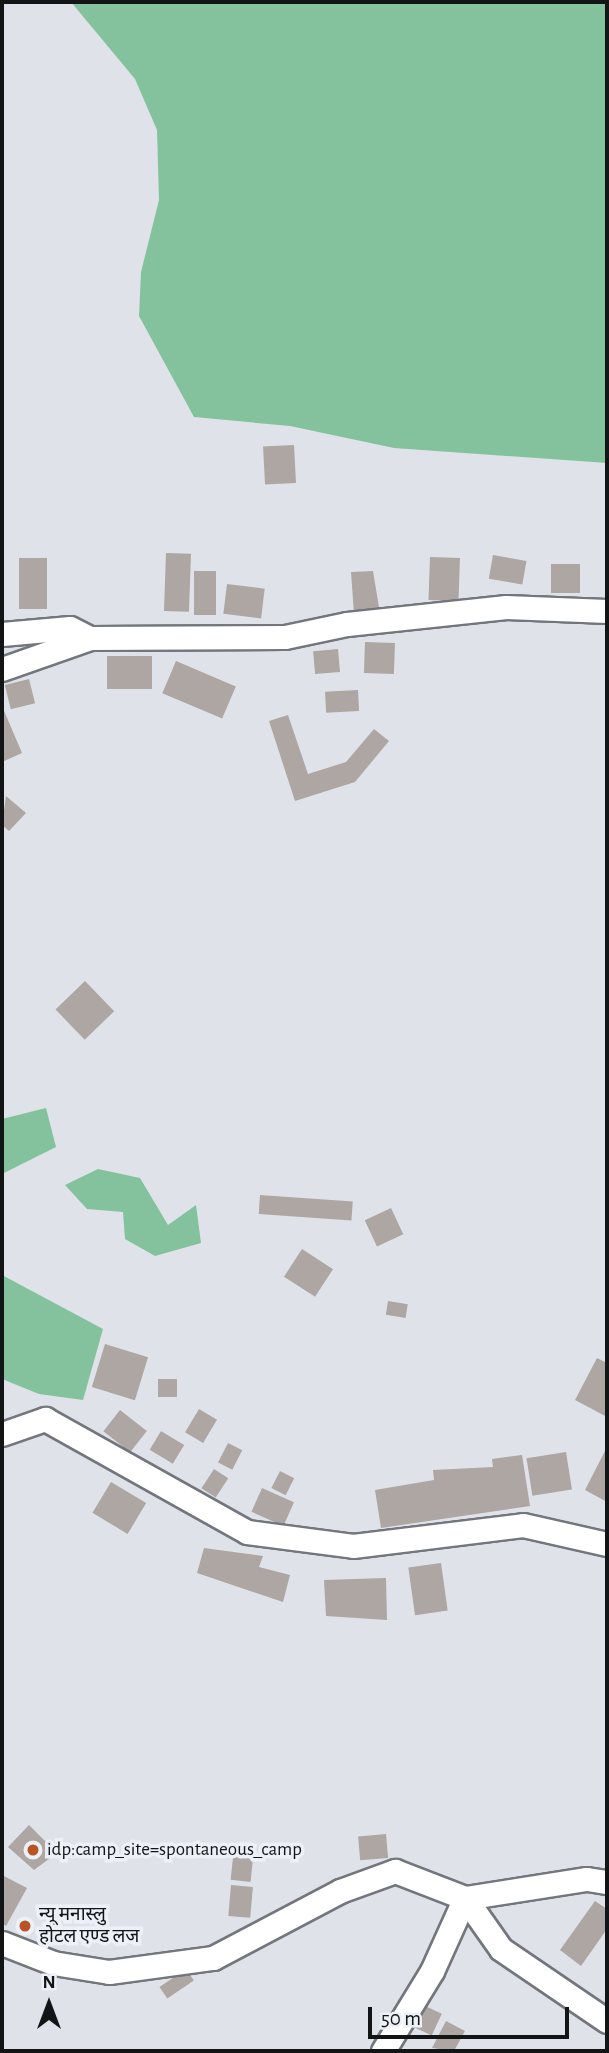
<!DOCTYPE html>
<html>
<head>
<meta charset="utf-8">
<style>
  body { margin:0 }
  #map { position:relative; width:609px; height:2053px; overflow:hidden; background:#dfe3e9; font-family:"Alegreya Sans","Noto Sans Devanagari",sans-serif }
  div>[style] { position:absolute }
  .green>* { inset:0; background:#83c29c }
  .building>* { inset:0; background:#ada6a2; transform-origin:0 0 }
  .roads { filter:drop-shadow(2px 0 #73767c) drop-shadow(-2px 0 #73767c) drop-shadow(0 2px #73767c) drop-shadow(0 -2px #73767c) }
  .street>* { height:23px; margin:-11.5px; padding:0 11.5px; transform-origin:11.5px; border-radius:11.5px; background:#fff }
  .dots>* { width:19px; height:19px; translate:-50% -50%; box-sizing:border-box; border:4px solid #ecf0f7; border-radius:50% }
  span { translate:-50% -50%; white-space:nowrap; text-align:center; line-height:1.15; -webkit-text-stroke:7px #ecf0f7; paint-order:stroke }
  .poi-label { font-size:19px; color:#131416 }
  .left { translate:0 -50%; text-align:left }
  .frame { position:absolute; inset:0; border:4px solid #131416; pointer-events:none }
  .north { position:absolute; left:14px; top:1969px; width:70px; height:70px; -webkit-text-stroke:5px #ecf0f7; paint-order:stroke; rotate:0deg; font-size:19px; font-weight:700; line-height:28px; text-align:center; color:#131416 }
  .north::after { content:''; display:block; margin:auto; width:24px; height:32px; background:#131416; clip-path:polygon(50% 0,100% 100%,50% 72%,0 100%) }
  .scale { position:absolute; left:368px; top:2007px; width:201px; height:32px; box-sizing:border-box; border:4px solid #131416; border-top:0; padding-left:9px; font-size:21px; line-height:24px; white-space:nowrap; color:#131416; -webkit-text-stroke:5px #ecf0f7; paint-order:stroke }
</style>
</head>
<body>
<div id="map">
  <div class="green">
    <i style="clip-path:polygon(71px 2px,607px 2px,607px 463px,394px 448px,290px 426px,194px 417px,139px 316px,141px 272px,159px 200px,157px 130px,135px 79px)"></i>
    <i style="clip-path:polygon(46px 1108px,56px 1147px,2px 1174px,2px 1119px)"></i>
    <i style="clip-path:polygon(98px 1169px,140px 1178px,168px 1225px,196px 1205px,201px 1243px,155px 1256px,125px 1239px,123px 1212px,87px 1209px,65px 1185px)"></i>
    <i style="clip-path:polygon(2px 1275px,103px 1329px,83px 1400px,39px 1394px,2px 1379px)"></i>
  </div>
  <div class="building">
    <i style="left:294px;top:445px;width:38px;height:31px;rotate:87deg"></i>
    <i style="left:166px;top:553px;width:25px;height:58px;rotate:2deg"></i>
    <i style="left:493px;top:555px;width:34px;height:24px;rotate:10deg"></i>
    <i style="left:430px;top:557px;width:30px;height:43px;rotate:2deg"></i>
    <i style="left:19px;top:558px;width:28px;height:51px"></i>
    <i style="left:551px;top:564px;width:29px;height:29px"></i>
    <i style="left:194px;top:571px;width:22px;height:44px"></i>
    <i style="clip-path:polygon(373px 571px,380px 613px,354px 614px,351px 572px)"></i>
    <i style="left:227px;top:584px;width:38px;height:30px;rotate:7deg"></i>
    <i style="left:365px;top:642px;width:30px;height:31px;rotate:2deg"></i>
    <i style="left:338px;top:649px;width:23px;height:25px;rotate:85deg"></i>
    <i style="left:107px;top:656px;width:45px;height:33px"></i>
    <i style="left:176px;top:661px;width:65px;height:35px;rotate:23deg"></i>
    <i style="left:29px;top:679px;width:25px;height:25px;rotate:76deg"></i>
    <i style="left:358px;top:690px;width:21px;height:33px;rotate:87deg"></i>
    <i style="clip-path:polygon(2px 706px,22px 753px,2px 762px)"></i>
    <i style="clip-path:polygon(288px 715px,308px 774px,346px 762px,374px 729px,389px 741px,355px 782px,295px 801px,269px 721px)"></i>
    <i style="clip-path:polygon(6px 796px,26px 813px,9px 831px,2px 825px)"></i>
    <i style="left:85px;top:981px;width:42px;height:41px;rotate:46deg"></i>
    <i style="left:260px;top:1195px;width:93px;height:19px;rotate:4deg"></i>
    <i style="left:391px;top:1208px;width:29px;height:29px;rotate:65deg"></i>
    <i style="left:302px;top:1249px;width:37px;height:33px;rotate:33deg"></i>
    <i style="left:388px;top:1301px;width:20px;height:14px;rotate:9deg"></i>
    <i style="left:105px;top:1344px;width:45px;height:45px;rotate:17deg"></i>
    <i style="clip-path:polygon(597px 1358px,607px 1363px,607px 1417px,575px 1400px)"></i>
    <i style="left:158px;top:1379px;width:19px;height:18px"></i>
    <i style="left:199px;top:1409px;width:21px;height:27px;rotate:31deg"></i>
    <i style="left:120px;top:1410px;width:34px;height:27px;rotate:38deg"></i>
    <i style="left:161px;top:1431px;width:27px;height:22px;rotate:31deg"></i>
    <i style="left:228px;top:1443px;width:16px;height:22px;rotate:27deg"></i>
    <i style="clip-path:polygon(607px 1447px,607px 1502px,585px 1490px)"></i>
    <i style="left:566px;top:1452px;width:38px;height:40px;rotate:81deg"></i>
    <i style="clip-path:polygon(522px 1455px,530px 1506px,381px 1528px,375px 1490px,434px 1480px,433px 1470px,493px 1467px,492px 1459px)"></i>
    <i style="left:214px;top:1469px;width:17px;height:23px;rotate:33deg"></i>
    <i style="left:280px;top:1471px;width:16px;height:19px;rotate:27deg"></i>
    <i style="left:111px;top:1482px;width:41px;height:36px;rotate:31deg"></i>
    <i style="left:262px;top:1488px;width:35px;height:26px;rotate:24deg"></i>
    <i style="clip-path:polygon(204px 1548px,263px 1556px,259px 1567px,290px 1575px,283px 1602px,197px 1573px)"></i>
    <i style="left:441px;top:1563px;width:48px;height:33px;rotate:82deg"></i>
    <i style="clip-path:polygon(386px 1578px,387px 1620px,326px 1616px,324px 1580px)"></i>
    <i style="clip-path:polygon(29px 1825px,57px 1853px,34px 1870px,8px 1847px)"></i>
    <i style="left:386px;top:1834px;width:24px;height:28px;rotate:85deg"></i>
    <i style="left:234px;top:1848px;width:20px;height:32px;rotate:6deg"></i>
    <i style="clip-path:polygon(2px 1875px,27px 1888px,6px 1926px,2px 1923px)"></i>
    <i style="left:231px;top:1885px;width:22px;height:31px;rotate:5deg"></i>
    <i style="clip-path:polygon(595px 1901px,607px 1909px,607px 1929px,581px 1966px,560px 1950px)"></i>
    <i style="left:186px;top:1969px;width:14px;height:32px;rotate:56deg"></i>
    <i style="left:421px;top:2004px;width:23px;height:24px;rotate:25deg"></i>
    <i style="clip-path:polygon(446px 2021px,465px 2031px,454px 2051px,432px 2048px)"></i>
  </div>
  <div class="roads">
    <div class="street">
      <i style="left:2px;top:634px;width:68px;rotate:-5deg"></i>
      <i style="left:70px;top:628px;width:22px;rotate:27deg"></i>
      <i style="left:2px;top:669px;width:93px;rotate:-19.4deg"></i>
      <i style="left:90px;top:638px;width:195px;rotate:-0.3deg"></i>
      <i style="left:285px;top:637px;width:63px;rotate:-11.8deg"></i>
      <i style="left:347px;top:624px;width:160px;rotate:-6.1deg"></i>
      <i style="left:506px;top:607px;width:101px;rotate:2.3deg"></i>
      <i style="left:2px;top:1434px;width:46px;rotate:-19.2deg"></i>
      <i style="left:45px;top:1419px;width:231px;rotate:29.2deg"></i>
      <i style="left:247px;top:1532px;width:107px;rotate:7.5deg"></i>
      <i style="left:353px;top:1546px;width:171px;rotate:-7deg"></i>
      <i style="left:523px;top:1525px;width:86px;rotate:12.7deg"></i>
      <i style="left:465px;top:1898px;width:62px;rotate:54.8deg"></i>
      <i style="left:501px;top:1949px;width:128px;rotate:34.2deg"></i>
      <i style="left:2px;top:1943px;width:55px;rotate:21.4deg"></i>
      <i style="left:53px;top:1963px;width:57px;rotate:9.1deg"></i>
      <i style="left:109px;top:1972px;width:105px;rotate:-7.7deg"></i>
      <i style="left:213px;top:1958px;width:144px;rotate:-27.8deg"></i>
      <i style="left:340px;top:1891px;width:59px;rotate:-20deg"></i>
      <i style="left:395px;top:1871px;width:75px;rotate:21.1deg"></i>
      <i style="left:465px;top:1898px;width:123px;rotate:-8.9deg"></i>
      <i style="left:587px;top:1879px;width:20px;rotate:9deg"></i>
      <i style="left:383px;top:2051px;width:94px;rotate:-58.5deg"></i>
      <i style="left:432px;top:1971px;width:80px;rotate:-65.7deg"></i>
    </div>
  </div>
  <div class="dots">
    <i style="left:33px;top:1850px;background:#b95424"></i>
    <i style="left:25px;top:1926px;background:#b95424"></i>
  </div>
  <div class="poi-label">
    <span class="left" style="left:47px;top:1850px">idp:camp_site=spontaneous_camp</span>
    <span class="left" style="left:39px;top:1926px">न्यू मनास्लु<br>होटल एण्ड लज</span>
  </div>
  <div class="frame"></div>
  <div class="north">N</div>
  <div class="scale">50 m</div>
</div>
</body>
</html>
